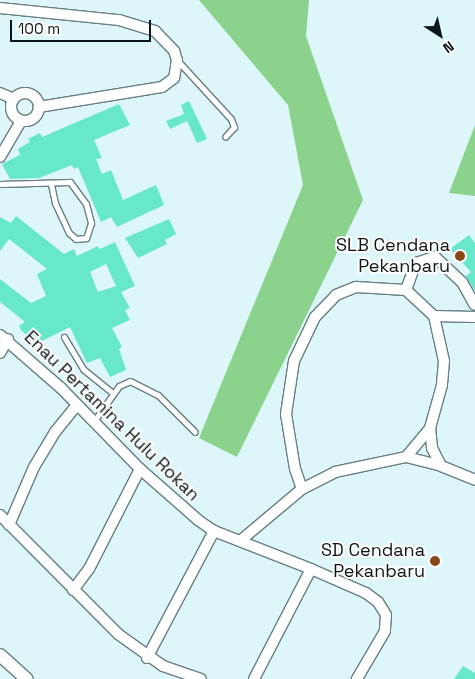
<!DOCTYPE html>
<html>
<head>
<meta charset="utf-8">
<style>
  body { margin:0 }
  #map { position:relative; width:475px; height:679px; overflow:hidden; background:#ddf6fa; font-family:"Space Grotesk",sans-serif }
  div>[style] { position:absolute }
  .forest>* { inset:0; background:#8bd38c }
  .building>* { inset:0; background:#67e8cb }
  .roads { filter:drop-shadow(1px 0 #687f82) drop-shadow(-1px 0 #687f82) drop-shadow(0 1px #687f82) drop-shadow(0 -1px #687f82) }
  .service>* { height:5px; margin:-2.5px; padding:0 2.5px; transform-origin:2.5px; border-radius:2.5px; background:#fff }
  .minor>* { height:10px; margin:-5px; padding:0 5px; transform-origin:5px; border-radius:5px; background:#fff }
  .minor>.ring { margin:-5px; padding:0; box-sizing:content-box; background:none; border:10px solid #fff; border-radius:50% }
  .tertiary>* { height:12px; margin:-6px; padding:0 6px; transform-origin:6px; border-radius:6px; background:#fff }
  .dots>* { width:14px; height:14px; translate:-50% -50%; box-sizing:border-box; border:2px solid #fefefe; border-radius:50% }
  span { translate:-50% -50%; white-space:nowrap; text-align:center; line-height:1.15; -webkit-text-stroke:4px #fefefe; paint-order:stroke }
  .poi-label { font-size:18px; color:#0d1617 }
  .right { translate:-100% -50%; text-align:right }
  .street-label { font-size:18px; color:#0d1617 }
  .north { position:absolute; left:415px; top:10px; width:50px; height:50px; -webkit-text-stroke:4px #fefefe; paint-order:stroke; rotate:145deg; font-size:14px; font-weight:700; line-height:20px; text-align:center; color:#0d1617 }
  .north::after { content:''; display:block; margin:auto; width:18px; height:22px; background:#0d1617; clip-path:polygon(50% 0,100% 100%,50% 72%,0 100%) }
  .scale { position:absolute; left:10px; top:20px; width:141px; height:22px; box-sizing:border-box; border:2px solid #0d1617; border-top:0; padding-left:6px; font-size:15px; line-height:18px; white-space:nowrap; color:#0d1617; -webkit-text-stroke:4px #fefefe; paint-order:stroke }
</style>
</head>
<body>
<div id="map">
  <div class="forest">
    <i style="clip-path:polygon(199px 0,309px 0,306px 36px,363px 200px,237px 457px,199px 438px,303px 185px,288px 105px)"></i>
    <i style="clip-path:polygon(475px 125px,475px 196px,449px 193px)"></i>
  </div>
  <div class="building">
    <i style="clip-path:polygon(189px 101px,207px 139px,197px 143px,187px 121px,170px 129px,166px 121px,184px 114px,181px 105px)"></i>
    <i style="clip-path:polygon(119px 104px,130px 125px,94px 140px,102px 158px,96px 159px,102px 174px,111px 170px,123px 200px,156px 185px,164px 205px,117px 227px,111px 217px,101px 222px,78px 167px,74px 169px,72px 165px,39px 178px,10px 179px,2px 164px,20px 155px,18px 149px,30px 142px,28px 139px,40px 133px,42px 137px)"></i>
    <i style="clip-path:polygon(evenodd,16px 216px,64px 254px,74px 249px,77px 256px,98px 246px,100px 249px,115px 242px,135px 286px,121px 292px,130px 308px,125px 310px,130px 320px,112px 328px,122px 347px,119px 349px,126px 370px,110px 377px,100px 358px,87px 363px,70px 327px,36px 344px,21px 330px,19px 326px,25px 322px,0 302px,0 279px,31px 303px,46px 296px,37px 274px,47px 269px,9px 239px,0 251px,0 217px,11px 223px,16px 216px,106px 264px,116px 286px,98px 292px,90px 272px,106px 264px)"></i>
    <i style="clip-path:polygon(169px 219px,176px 234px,165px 240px,167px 244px,138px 258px,125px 238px)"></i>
    <i style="clip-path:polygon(469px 235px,475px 243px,475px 291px,466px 276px,471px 272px,450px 249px)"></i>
    <i style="clip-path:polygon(463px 666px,475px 673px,475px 679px,454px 679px)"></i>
  </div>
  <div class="roads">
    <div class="service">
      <i style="left:177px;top:60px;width:80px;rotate:47.5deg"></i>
      <i style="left:231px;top:119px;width:9px;rotate:69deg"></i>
      <i style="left:234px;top:127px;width:13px;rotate:132deg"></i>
      <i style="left:0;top:184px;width:70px;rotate:-1.6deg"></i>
      <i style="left:70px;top:182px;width:27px;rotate:54deg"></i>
      <i style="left:86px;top:204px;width:20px;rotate:75deg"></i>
      <i style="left:91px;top:223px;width:16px;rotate:108deg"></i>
      <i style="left:86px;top:238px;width:10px;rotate:174deg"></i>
      <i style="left:76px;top:239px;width:9px;rotate:-139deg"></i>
      <i style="left:69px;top:233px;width:33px;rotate:-115deg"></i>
      <i style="left:55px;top:203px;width:19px;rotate:-102deg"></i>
      <i style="left:64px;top:337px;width:37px;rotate:59deg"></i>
      <i style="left:83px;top:369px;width:38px;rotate:39deg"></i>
      <i style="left:94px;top:421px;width:43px;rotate:-54.5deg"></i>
      <i style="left:119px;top:386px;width:12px;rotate:-24deg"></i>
      <i style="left:130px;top:381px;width:31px;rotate:27deg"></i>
      <i style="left:158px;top:395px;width:52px;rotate:45deg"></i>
    </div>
    <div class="minor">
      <i style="left:0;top:8px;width:120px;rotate:5.8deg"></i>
      <i style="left:119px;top:20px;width:38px;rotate:17deg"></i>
      <i style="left:155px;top:31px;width:28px;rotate:46deg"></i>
      <i style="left:174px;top:51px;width:9px;rotate:72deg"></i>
      <i style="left:177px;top:60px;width:18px;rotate:99deg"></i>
      <i style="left:174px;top:78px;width:15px;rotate:143deg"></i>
      <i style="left:162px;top:87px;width:125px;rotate:170.8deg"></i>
      <i style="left:0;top:93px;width:15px;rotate:23deg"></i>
      <i class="ring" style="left:11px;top:93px;width:18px;height:18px"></i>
      <i style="left:0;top:157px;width:42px;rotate:-59.7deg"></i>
      <i style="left:406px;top:290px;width:29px;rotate:-70deg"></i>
      <i style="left:416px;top:263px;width:20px;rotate:-18deg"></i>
      <i style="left:435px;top:257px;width:37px;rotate:43deg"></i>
      <i style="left:462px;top:282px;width:26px;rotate:61deg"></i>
      <i style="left:434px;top:316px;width:41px;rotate:1.4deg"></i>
      <i style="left:0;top:335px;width:81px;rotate:41deg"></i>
      <i style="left:61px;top:388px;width:113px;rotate:45.7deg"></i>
      <i style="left:140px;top:469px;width:77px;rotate:41.3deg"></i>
      <i style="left:198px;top:520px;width:19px;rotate:35deg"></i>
      <i style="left:214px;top:531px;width:104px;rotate:21.4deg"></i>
      <i style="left:0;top:353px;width:16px;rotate:-60deg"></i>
      <i style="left:406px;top:457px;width:38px;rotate:-50deg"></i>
      <i style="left:302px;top:489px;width:21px;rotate:-109deg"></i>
      <i style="left:295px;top:469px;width:56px;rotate:-99.3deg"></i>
      <i style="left:286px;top:414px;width:54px;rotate:-81.4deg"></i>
      <i style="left:294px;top:361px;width:49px;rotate:-64.5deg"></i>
      <i style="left:315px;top:317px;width:30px;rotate:-46deg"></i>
      <i style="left:336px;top:295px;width:22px;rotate:-22deg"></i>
      <i style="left:356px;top:287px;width:50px;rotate:3.4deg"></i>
      <i style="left:406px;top:290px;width:38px;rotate:43deg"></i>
      <i style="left:434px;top:316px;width:46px;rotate:77.5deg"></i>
      <i style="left:444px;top:361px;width:24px;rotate:95deg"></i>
      <i style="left:442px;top:385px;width:45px;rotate:105.6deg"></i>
      <i style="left:430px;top:428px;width:20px;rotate:84deg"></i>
      <i style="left:432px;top:448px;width:20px;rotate:63deg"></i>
      <i style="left:0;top:515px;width:168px;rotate:45.2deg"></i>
      <i style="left:118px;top:634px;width:55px;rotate:35.4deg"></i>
      <i style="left:163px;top:666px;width:40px;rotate:18.9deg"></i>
      <i style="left:9px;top:525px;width:63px;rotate:-66.7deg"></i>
      <i style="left:34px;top:467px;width:41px;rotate:-59deg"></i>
      <i style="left:55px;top:432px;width:35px;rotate:-51deg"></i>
      <i style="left:240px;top:541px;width:81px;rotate:-40deg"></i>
      <i style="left:302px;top:489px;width:37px;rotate:-27deg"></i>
      <i style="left:335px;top:472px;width:73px;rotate:-11.9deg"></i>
      <i style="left:406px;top:457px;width:36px;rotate:14deg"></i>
      <i style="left:441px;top:466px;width:37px;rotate:22deg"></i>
      <i style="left:73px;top:590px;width:26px;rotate:-53deg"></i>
      <i style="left:89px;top:569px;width:112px;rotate:-63deg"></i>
      <i style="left:147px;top:658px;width:144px;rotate:-62.2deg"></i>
      <i style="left:254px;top:679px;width:124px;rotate:-62.6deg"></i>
      <i style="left:311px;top:569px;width:60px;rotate:23.6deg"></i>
      <i style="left:366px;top:593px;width:15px;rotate:37deg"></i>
      <i style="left:378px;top:602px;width:15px;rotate:58deg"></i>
      <i style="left:386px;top:615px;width:16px;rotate:94deg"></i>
      <i style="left:385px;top:631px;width:56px;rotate:120.3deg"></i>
    </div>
    <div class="tertiary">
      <i style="left:0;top:655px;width:36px;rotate:42deg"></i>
    </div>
  </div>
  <div class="dots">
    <i style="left:460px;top:256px;background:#894617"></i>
    <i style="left:435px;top:561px;background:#894617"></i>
  </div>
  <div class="poi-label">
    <span class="right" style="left:450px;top:256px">SLB Cendana<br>Pekanbaru</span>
    <span class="right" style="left:425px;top:561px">SD Cendana<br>Pekanbaru</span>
  </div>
  <div class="street-label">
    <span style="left:112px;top:416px;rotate:44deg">Enau Pertamina Hulu Rokan</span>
  </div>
  <div class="north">N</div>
  <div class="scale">100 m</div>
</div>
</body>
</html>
